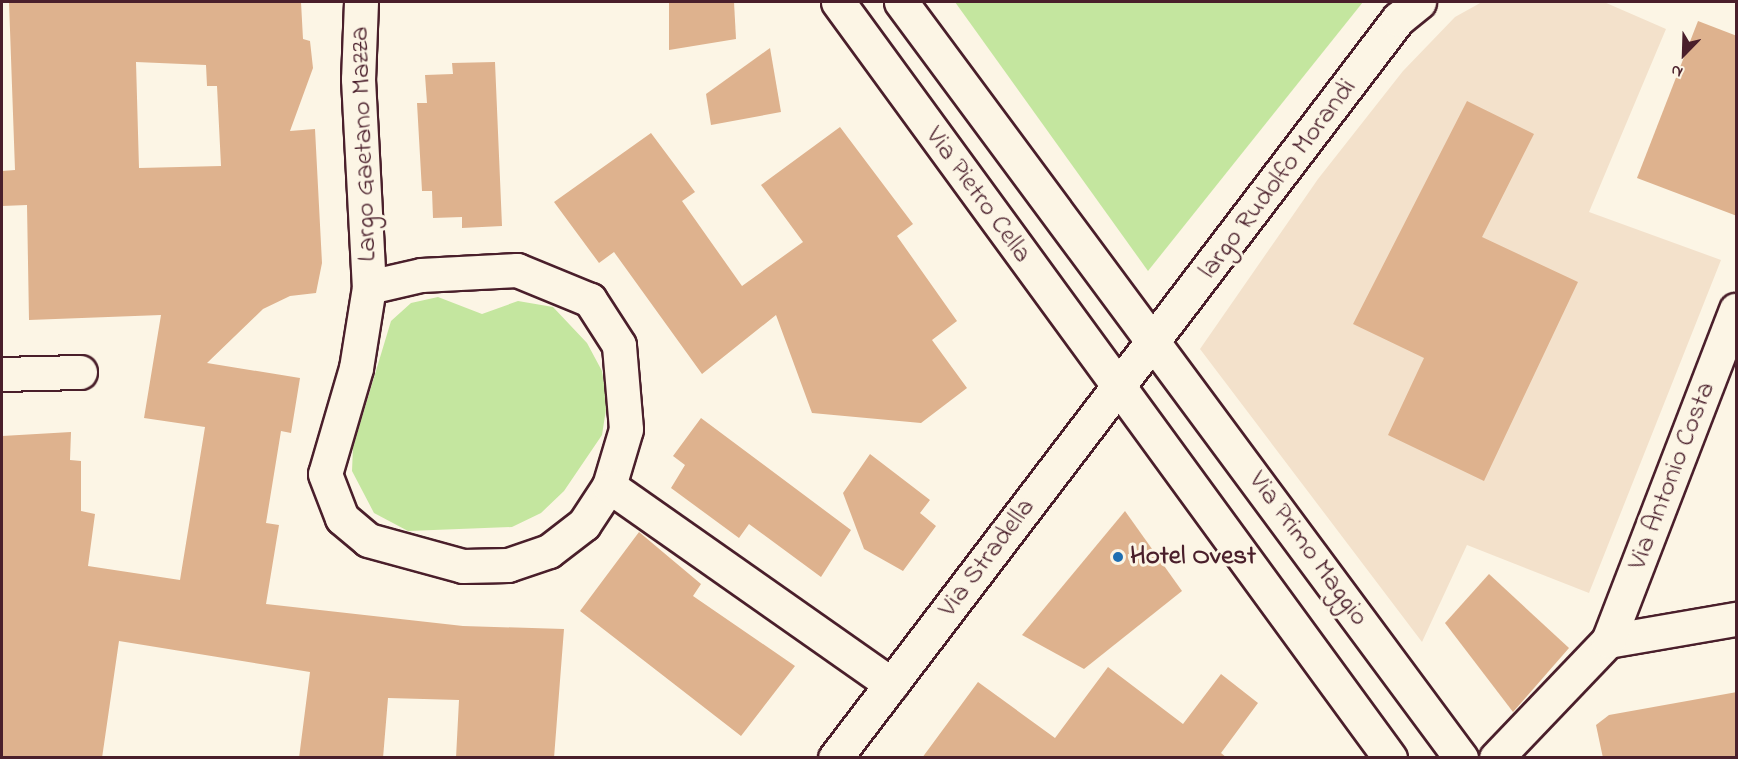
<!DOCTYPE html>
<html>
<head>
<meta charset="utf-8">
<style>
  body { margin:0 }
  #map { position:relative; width:1738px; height:759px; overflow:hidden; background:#fcf5e5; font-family:"Indie Flower",sans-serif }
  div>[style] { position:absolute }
  .built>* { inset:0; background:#f3e1cb }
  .green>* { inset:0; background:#c4e69f }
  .building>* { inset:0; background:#deb28e }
  .roads { filter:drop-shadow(2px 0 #4a1f2b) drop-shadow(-2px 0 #4a1f2b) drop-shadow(0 2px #4a1f2b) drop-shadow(0 -2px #4a1f2b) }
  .minor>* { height:33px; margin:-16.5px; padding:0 16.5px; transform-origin:16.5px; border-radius:16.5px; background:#fcf5e5 }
  .major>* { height:33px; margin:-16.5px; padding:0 16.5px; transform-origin:16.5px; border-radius:16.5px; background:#fcf5e5 }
  .dots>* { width:16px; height:16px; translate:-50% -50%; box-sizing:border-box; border:3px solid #fcf5e5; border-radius:50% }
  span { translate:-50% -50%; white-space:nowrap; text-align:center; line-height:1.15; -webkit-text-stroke:6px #fcf5e5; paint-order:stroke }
  .street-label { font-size:27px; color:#4a1f2b }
  .poi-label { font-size:27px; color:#4a1f2b; font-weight:700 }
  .left { translate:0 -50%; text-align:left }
  .frame { position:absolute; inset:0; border:3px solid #4a1f2b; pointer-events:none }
  .north { position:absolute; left:1654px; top:24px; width:60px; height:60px; -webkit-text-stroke:4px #fcf5e5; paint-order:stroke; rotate:203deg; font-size:16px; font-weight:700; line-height:24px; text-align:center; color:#4a1f2b }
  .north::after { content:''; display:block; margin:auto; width:21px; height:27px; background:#4a1f2b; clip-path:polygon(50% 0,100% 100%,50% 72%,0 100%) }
</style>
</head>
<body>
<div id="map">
  <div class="built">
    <i style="clip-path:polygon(1482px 2px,1604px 2px,1666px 29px,1589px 212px,1721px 260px,1589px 593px,1467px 545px,1422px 642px,1200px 349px,1318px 179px,1403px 71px,1455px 17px)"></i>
  </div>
  <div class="green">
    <i style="clip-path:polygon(955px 2px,1363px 2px,1148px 271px)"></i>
    <i style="clip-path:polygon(438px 297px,482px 314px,518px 301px,553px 307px,587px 343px,602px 371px,607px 403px,602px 435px,564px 491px,541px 513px,512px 527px,408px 531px,374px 513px,352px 471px,353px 447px,391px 321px,411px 303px)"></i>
  </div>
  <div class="building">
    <i style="clip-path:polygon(evenodd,9px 2px,301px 2px,303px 39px,310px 41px,313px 68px,290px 131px,315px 129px,322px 263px,316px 293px,290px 296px,263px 309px,207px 363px,300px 378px,291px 433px,281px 431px,266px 523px,279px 525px,266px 604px,463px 626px,564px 629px,554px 758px,456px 758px,459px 700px,388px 698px,383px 758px,299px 758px,310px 672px,119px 641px,102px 758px,2px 758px,2px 436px,71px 432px,70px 460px,81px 461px,81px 511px,95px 514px,88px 566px,180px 580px,205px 427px,144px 418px,161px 315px,29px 320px,27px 205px,2px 206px,2px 171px,15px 170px,9px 2px,136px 62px,206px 65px,207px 86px,217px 86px,221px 166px,139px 168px,136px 62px)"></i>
    <i style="clip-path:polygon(669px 2px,734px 2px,736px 39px,669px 50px)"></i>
    <i style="clip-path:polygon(1698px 21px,1737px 36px,1737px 216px,1637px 178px)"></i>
    <i style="clip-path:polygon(770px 48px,781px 112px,711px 125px,706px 94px)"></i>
    <i style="clip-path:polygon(495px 62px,502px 226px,462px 228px,462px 217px,433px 218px,432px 191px,422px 191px,417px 103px,427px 103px,425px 75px,453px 74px,452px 63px)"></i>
    <i style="clip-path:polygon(1467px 101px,1534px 134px,1482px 237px,1578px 282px,1484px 481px,1388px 435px,1424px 358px,1353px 324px)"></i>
    <i style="clip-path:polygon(840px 127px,913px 224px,897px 236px,957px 321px,932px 340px,967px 388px,921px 423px,812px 413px,776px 315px,702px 374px,614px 252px,599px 263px,554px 202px,651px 133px,695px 192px,682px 201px,742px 286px,803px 242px,761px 185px)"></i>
    <i style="clip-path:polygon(701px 418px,851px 530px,821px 577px,749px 524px,739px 538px,671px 488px,685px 465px,673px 456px)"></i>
    <i style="clip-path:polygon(870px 454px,930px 500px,920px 513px,936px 526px,903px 571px,864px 549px,843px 493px)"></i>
    <i style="clip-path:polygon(1125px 511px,1182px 591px,1084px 669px,1022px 635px)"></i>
    <i style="clip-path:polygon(639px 532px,701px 584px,693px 596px,795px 666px,741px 736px,580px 611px)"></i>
    <i style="clip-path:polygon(1489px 574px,1569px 648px,1513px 712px,1445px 623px)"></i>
    <i style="clip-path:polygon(1108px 667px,1183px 724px,1221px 674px,1258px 703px,1221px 753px,1227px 758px,922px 758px,978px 682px,1055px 738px)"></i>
    <i style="clip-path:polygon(1737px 692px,1737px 758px,1603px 758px,1596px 725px,1609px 715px)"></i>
  </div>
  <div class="roads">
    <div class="minor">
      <i style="left:361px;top:2px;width:77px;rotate:92.2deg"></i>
      <i style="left:358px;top:79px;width:208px;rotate:87deg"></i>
      <i style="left:369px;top:287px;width:82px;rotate:99.1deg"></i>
      <i style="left:356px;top:368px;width:110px;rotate:106.3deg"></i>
      <i style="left:325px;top:474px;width:47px;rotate:68.9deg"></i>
      <i style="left:342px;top:518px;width:34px;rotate:40deg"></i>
      <i style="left:368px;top:540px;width:98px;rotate:15.3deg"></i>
      <i style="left:463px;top:566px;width:45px;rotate:-1.3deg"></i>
      <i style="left:508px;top:565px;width:43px;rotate:-18.9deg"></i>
      <i style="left:549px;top:551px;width:44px;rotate:-37.6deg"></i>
      <i style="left:584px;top:524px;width:45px;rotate:-56.7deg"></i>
      <i style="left:609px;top:486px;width:59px;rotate:-73.4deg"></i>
      <i style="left:626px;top:429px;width:84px;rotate:-94.8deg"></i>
      <i style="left:619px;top:345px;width:54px;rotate:-122.8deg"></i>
      <i style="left:590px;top:300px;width:79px;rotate:-157.7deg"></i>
      <i style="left:517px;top:270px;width:96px;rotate:177deg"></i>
      <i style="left:421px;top:275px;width:53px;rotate:167deg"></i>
      <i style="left:2px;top:374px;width:78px;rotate:-1.5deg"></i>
      <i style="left:609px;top:486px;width:345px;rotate:35.1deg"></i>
      <i style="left:1608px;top:641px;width:130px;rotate:-9.8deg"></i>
      <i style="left:835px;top:758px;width:929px;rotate:-52.7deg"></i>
      <i style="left:1398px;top:19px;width:27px;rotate:-39deg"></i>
      <i style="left:1496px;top:758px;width:162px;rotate:-46.3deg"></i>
      <i style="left:1608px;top:641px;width:355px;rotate:-68.9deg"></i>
    </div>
    <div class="major">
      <i style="left:838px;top:2px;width:936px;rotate:53.86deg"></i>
      <i style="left:901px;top:2px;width:941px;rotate:53.47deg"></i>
    </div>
  </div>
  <div class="dots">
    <i style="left:1118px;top:557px;background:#1f6fb2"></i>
  </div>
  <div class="street-label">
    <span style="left:364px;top:144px;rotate:-92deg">Largo Gaetano Mazza</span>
    <span style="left:1278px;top:179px;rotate:-53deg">largo Rudolfo Morandi</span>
    <span style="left:978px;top:195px;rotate:54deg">Via Pietro Cella</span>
    <span style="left:1672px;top:476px;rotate:-69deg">Via Antonio Costa</span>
    <span style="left:1308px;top:549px;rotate:54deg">Via Primo Maggio</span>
    <span style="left:987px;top:558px;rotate:-53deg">Via Stradella</span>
  </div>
  <div class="poi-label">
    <span class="left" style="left:1130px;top:557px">Hotel Ovest</span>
  </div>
  <div class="frame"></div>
  <div class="north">N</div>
</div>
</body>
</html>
